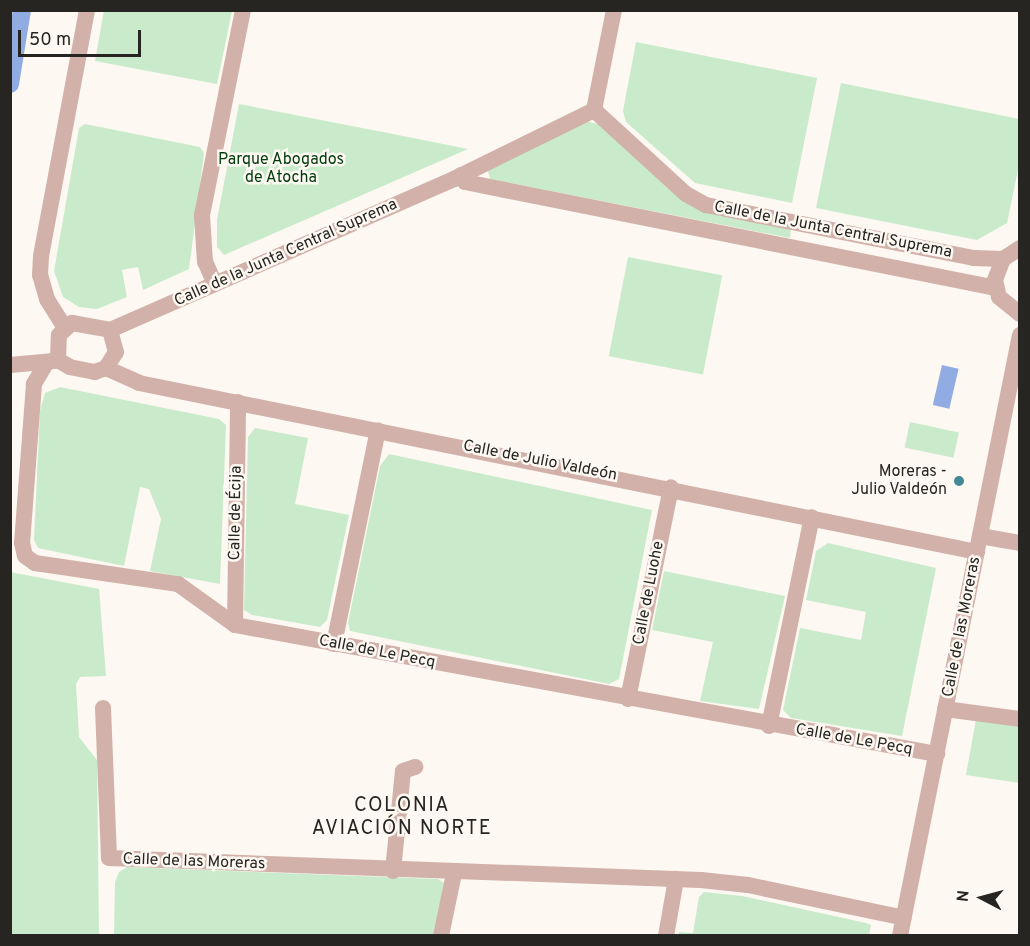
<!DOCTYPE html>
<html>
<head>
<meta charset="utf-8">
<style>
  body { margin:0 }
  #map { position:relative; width:1030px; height:946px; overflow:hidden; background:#fdf8f1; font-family:Overpass,sans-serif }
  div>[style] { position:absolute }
  .green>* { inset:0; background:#c9ebcb; transform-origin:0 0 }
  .water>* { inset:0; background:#91ace2; transform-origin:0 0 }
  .canal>* { height:18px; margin:-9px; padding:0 9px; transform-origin:9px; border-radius:9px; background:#91ace2 }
  .minor>* { height:16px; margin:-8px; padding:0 8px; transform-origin:8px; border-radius:8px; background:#d1b1aa }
  .dots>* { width:16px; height:16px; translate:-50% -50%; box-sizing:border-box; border:3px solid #fdf8f1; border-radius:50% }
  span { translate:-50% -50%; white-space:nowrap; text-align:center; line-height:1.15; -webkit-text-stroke:5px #fdf8f1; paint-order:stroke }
  .park-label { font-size:16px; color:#003a0d }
  .street-label { font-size:16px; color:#262522 }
  .poi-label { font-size:16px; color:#262522 }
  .right { translate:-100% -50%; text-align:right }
  .quarter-label { font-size:20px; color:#262522; letter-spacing:1.5px }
  .frame { position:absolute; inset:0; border:12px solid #262522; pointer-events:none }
  .north { position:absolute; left:952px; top:868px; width:60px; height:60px; -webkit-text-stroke:4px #fdf8f1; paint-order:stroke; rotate:276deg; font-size:16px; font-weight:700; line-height:24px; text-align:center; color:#262522 }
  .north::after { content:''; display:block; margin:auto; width:21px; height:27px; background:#262522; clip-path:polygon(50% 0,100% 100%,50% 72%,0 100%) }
  .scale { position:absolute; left:18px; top:30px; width:123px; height:27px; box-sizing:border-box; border:3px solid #262522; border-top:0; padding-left:8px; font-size:18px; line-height:21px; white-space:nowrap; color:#262522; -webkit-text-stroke:4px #fdf8f1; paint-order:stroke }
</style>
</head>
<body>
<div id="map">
  <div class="green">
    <i style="clip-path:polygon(104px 10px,232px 11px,217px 84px,95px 61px)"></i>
    <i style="clip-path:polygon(636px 42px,817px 78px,792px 203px,695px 183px,626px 122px,623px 111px)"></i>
    <i style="clip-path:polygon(841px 83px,1019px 119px,1019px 165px,1007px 223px,977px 240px,816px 208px)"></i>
    <i style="clip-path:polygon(239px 104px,393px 134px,468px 149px,224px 255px,217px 247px,217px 220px)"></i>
    <i style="clip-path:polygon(586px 121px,601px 125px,676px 193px,791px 229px,790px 238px,490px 179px,487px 167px)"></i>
    <i style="clip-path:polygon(85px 124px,200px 147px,204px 153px,189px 269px,143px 290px,138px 267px,122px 270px,127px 297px,97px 309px,79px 307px,63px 297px,54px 271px,79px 128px)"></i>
    <i style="left:628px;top:257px;width:96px;height:101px;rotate:11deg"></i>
    <i style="clip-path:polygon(60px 387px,219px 419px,226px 425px,220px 584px,150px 571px,161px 519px,149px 489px,140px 487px,124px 566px,38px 548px,34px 540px,40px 411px,45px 393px)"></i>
    <i style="left:910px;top:422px;width:50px;height:26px;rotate:12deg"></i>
    <i style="clip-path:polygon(255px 428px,308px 438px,295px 504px,349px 515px,327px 620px,320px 627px,252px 615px,244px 610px,248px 437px)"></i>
    <i style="clip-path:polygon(389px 454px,652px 510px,619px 679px,609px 684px,350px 631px,348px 623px,380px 466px)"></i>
    <i style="clip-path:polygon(828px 543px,936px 568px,902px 736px,791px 718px,783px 710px,800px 628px,861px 640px,866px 612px,806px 600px,816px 551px)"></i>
    <i style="clip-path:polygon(664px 571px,785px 596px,759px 709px,700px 701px,713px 642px,652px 630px)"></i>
    <i style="clip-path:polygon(10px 572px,99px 589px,106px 676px,80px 677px,76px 684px,79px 737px,97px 760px,99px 935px,11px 935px)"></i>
    <i style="clip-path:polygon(976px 719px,1019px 725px,1019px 783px,966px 775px)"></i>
    <i style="clip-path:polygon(127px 867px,438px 879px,444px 883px,434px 935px,114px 936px,115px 882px,119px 872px)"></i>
    <i style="clip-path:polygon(704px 892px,742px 896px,866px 923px,871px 925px,869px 935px,678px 935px,679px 932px,693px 933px,699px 897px)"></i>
  </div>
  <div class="water">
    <i style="left:942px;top:365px;width:17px;height:41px;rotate:13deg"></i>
  </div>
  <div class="canal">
    <i style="left:10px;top:84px;width:75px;rotate:-80.8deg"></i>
  </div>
  <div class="minor">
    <i style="left:594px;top:110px;width:102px;rotate:-78.7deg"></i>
    <i style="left:461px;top:175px;width:8px;rotate:60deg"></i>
    <i style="left:465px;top:182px;width:541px;rotate:11.29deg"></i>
    <i style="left:1020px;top:248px;width:20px;rotate:147deg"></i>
    <i style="left:1003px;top:259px;width:22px;rotate:111deg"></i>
    <i style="left:995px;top:280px;width:17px;rotate:77deg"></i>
    <i style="left:999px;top:297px;width:27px;rotate:39deg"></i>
    <i style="left:215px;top:284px;width:24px;rotate:-114deg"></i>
    <i style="left:205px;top:262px;width:47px;rotate:-93.7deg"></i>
    <i style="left:202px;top:215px;width:209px;rotate:-78.7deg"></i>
    <i style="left:72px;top:323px;width:39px;rotate:10deg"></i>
    <i style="left:110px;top:330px;width:23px;rotate:75deg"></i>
    <i style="left:116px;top:352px;width:19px;rotate:122deg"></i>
    <i style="left:106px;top:368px;width:12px;rotate:160deg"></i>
    <i style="left:95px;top:372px;width:25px;rotate:-169deg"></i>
    <i style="left:70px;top:367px;width:14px;rotate:-150deg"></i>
    <i style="left:58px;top:360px;width:25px;rotate:-88deg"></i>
    <i style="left:59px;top:335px;width:18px;rotate:-43deg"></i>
    <i style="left:65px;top:328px;width:34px;rotate:-122deg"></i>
    <i style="left:47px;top:299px;width:25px;rotate:-106deg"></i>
    <i style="left:40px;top:275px;width:19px;rotate:-87deg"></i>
    <i style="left:41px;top:256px;width:250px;rotate:-79.4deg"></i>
    <i style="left:110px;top:330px;width:376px;rotate:-23.7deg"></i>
    <i style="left:454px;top:179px;width:156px;rotate:-26.2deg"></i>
    <i style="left:594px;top:110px;width:125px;rotate:42.4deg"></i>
    <i style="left:686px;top:194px;width:23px;rotate:29deg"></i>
    <i style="left:706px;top:205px;width:273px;rotate:11.2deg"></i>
    <i style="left:974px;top:258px;width:29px;rotate:2deg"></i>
    <i style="left:47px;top:362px;width:26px;rotate:121deg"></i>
    <i style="left:34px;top:384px;width:159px;rotate:94.3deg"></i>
    <i style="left:22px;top:543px;width:13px;rotate:77deg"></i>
    <i style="left:25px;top:556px;width:12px;rotate:35deg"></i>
    <i style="left:35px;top:563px;width:145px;rotate:8.4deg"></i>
    <i style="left:178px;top:584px;width:70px;rotate:35.7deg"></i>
    <i style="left:235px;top:625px;width:714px;rotate:10.41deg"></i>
    <i style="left:10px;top:365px;width:44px;rotate:-5.2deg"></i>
    <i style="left:106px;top:368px;width:36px;rotate:24deg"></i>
    <i style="left:139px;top:383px;width:855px;rotate:11.4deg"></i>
    <i style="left:980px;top:536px;width:41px;rotate:9.9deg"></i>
    <i style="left:235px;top:625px;width:223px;rotate:-89.2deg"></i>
    <i style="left:334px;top:644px;width:218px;rotate:-78.4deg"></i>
    <i style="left:628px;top:699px;width:216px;rotate:-78.5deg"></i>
    <i style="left:103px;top:708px;width:150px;rotate:87.7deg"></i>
    <i style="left:109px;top:858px;width:592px;rotate:2.13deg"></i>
    <i style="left:701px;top:880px;width:47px;rotate:6.1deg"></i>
    <i style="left:748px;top:885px;width:159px;rotate:11.9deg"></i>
    <i style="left:945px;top:709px;width:76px;rotate:7.6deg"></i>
    <i style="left:769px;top:726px;width:213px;rotate:-78.4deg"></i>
    <i style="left:393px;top:871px;width:100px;rotate:-84.3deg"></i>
    <i style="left:403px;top:771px;width:13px;rotate:-18deg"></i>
    <i style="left:441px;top:936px;width:64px;rotate:-78.3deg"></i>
    <i style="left:666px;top:936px;width:58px;rotate:-80deg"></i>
    <i style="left:900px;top:936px;width:613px;rotate:-78.71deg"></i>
  </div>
  <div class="dots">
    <i style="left:959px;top:481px;background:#438895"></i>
  </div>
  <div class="park-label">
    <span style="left:281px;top:169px">Parque Abogados<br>de Atocha</span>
  </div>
  <div class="street-label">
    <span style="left:833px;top:230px;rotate:11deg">Calle de la Junta Central Suprema</span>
    <span style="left:286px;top:253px;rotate:-24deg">Calle de la Junta Central Suprema</span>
    <span style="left:540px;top:461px;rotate:11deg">Calle de Julio Valdeón</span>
    <span style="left:236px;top:513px;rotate:-89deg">Calle de Écija</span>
    <span style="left:649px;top:593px;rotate:-79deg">Calle de Luohe</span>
    <span style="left:962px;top:627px;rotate:-79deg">Calle de las Moreras</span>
    <span style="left:377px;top:652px;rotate:11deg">Calle de Le Pecq</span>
    <span style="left:854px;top:740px;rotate:10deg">Calle de Le Pecq</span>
    <span style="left:194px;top:862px;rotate:2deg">Calle de las Moreras</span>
  </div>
  <div class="poi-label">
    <span class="right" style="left:947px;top:481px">Moreras -<br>Julio Valdeón</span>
  </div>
  <div class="quarter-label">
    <span style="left:402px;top:818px">COLONIA<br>AVIACIÓN NORTE</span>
  </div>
  <div class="frame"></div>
  <div class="north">N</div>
  <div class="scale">50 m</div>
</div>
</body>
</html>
